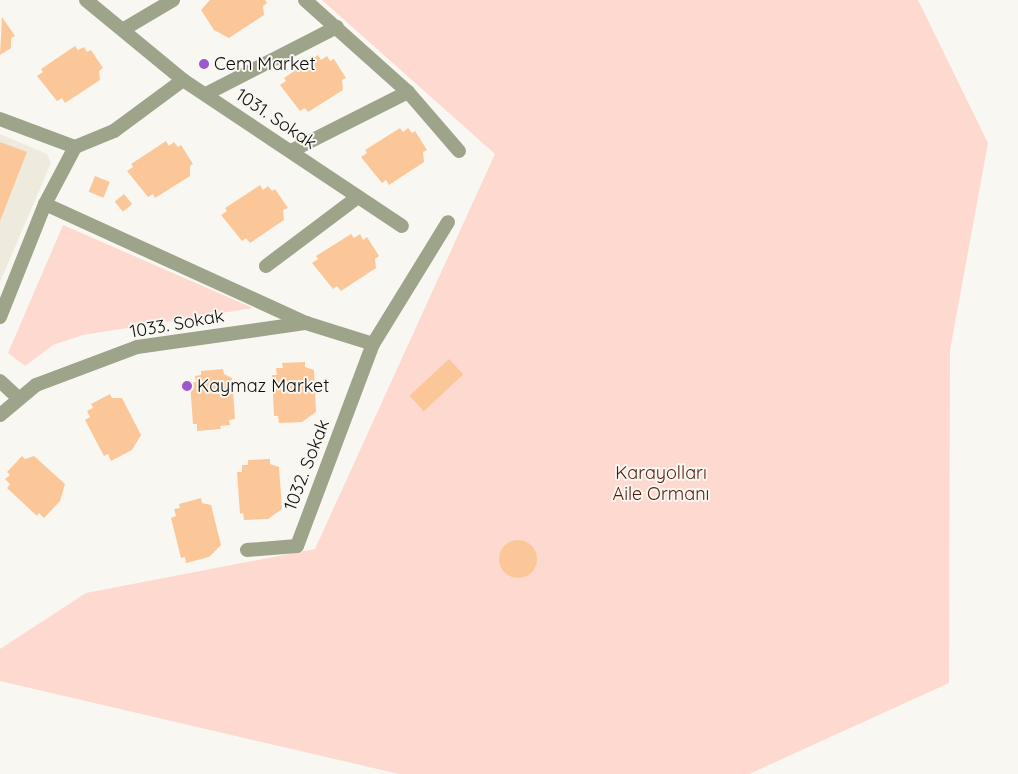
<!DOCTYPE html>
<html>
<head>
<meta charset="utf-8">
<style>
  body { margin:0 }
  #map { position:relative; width:1018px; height:774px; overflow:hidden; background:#f9f7f1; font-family:Quicksand,sans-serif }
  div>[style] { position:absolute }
  .built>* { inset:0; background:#efeade }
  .green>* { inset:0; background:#fdd9d0 }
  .building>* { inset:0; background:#fcc798; transform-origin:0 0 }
  .round { border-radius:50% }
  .minor>* { height:14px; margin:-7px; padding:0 7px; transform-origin:7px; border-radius:7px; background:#9da48a }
  .dots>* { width:14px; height:14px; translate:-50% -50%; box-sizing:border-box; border:2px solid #f9f7f1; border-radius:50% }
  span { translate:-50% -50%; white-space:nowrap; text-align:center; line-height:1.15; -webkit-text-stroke:4px #f9f7f1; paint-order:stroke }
  .poi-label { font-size:18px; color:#0d0d0b }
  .left { translate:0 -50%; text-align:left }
  .street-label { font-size:18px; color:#0d0d0b }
  .park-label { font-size:18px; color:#55190b }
</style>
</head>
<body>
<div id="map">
  <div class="built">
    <i style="clip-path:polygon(0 134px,47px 154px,51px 163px,0 282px)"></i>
  </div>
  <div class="green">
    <i style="clip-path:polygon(322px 0,918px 0,988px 143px,950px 350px,949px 683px,749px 774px,399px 774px,0 681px,0 649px,86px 593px,315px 549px,495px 154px)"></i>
    <i style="clip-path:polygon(63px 225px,253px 308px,83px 335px,53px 345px,25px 366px,8px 353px)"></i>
  </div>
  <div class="building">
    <i style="clip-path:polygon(210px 0,265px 0,267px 3px,263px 6px,264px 15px,229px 38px,214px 30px,201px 10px)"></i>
    <i style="clip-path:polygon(2px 17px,15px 36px,11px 38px,11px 48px,0 55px)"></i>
    <i style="clip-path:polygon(75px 46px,78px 50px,84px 47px,87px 52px,91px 50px,103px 68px,99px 71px,100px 80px,65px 103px,62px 98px,57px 101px,37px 76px,43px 72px,41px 69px)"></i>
    <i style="clip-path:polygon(318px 55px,321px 60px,327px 56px,330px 61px,334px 59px,346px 78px,342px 80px,343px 90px,308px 112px,305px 108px,300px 111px,280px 85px,286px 81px,284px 78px)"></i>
    <i style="clip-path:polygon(400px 128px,403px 132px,408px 128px,412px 133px,415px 131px,427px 150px,423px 152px,424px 162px,389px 185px,386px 180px,382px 183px,361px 157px,367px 153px,365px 150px)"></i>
    <i style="clip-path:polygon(166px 141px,169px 146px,174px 142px,178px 147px,181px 145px,193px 164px,190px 166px,190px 176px,155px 198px,153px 194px,148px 197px,127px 171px,133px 167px,131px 164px)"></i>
    <i style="clip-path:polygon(0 142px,27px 152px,0 221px)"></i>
    <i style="left:95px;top:176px;width:16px;height:17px;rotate:22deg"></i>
    <i style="clip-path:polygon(260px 185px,263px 190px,268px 186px,272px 191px,275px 189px,288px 208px,283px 210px,284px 220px,250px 243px,246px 238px,242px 241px,221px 215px,227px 211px,225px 208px)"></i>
    <i style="left:124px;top:194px;width:13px;height:12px;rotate:51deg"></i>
    <i style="clip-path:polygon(351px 234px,354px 238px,360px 234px,363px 240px,367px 237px,379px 256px,375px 259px,376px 268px,341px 291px,337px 286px,333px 289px,312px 263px,318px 259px,316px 256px)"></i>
    <i style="left:449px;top:359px;width:21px;height:54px;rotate:47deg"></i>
    <i style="clip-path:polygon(305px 362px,305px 367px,314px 370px,316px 412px,302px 422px,279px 423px,278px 416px,274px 416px,272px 375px,277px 375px,276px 368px,283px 368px,282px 363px)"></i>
    <i style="clip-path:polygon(223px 369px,224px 374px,232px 378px,235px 419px,229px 420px,230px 425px,220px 426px,221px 429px,197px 431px,197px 424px,193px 424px,190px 383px,196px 382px,195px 376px,201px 375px,201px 371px)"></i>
    <i style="clip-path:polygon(110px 394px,112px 398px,122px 398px,141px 435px,132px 450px,111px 461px,108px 454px,104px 456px,85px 420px,90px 417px,87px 411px,93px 408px,91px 404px)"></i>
    <i style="clip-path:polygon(22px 456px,25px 459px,34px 456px,65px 484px,60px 501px,44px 518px,39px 513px,37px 516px,7px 488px,10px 484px,5px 479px,10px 475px,7px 472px)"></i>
    <i style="clip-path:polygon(270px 459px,270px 464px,279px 467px,282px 509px,268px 519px,244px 520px,243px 513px,240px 514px,237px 472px,242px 472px,242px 465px,248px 465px,248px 460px)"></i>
    <i style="clip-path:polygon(201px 498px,202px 503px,211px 505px,221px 545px,209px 557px,186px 563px,185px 557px,181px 558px,171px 518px,176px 516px,174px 509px,180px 508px,179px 504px)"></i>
    <i class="round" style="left:499px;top:540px;width:38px;height:38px"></i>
  </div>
  <div class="minor">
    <i style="left:86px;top:0;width:126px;rotate:39.5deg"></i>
    <i style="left:183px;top:80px;width:263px;rotate:33.7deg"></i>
    <i style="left:305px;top:0;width:138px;rotate:41.8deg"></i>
    <i style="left:408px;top:92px;width:78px;rotate:49.2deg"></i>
    <i style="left:124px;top:29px;width:57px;rotate:-30.6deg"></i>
    <i style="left:206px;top:94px;width:147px;rotate:-27.1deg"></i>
    <i style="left:0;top:119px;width:80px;rotate:20.5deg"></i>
    <i style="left:291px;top:151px;width:131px;rotate:-26.8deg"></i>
    <i style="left:45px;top:204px;width:287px;rotate:24.5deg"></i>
    <i style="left:266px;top:266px;width:115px;rotate:-36.9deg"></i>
    <i style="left:0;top:317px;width:122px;rotate:-68.3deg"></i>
    <i style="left:45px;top:204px;width:64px;rotate:-62.2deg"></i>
    <i style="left:75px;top:147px;width:42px;rotate:-22.3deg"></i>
    <i style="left:114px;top:131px;width:86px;rotate:-36.5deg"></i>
    <i style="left:0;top:381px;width:23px;rotate:43deg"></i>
    <i style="left:0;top:415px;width:47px;rotate:-39.8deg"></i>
    <i style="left:36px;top:385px;width:108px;rotate:-20.6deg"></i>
    <i style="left:137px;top:347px;width:171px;rotate:-8.1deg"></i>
    <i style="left:306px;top:323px;width:70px;rotate:17.4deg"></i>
    <i style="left:247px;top:550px;width:50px;rotate:-4.6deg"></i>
    <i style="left:297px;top:546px;width:216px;rotate:-69.4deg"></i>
    <i style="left:373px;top:344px;width:143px;rotate:-58.4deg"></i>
  </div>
  <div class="dots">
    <i style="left:204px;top:64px;background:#9e58cc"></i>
    <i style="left:187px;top:386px;background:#9e58cc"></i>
  </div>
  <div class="poi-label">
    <span class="left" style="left:214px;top:64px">Cem Market</span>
    <span class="left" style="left:197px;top:386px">Kaymaz Market</span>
  </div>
  <div class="street-label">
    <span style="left:276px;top:119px;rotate:34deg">1031. Sokak</span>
    <span style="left:177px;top:324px;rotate:-10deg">1033. Sokak</span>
    <span style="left:307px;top:465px;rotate:-69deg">1032. Sokak</span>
  </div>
  <div class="park-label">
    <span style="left:661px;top:484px">Karayolları<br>Aile Ormanı</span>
  </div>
</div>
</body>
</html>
